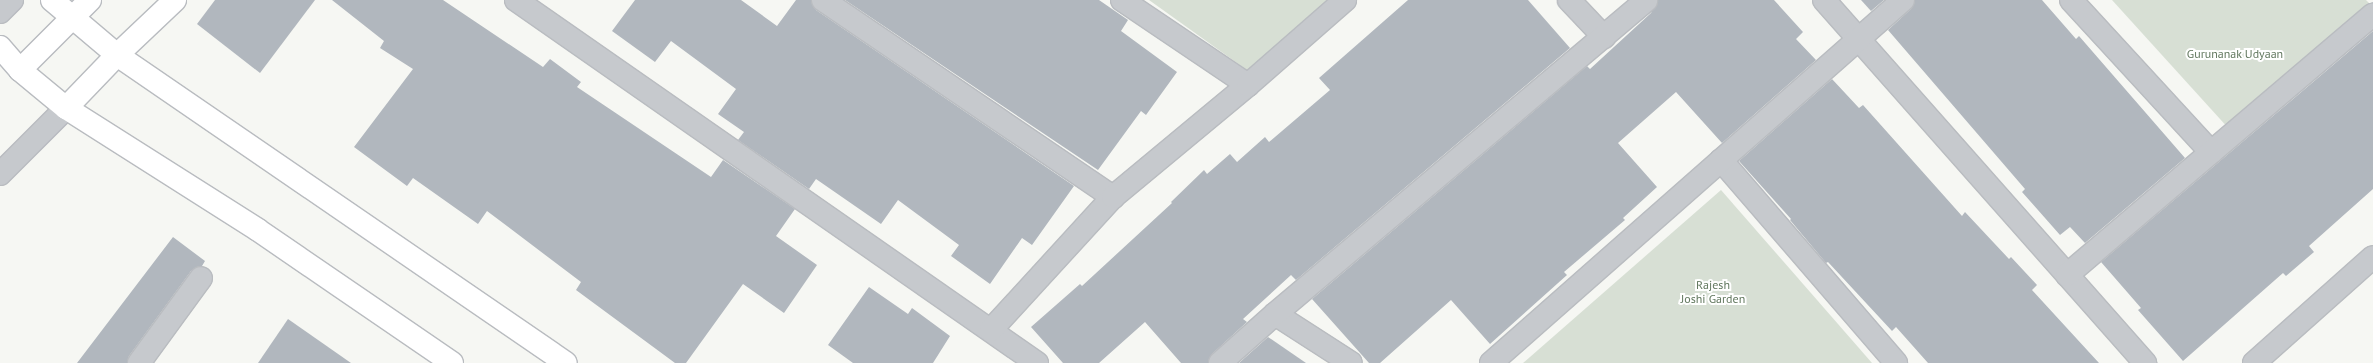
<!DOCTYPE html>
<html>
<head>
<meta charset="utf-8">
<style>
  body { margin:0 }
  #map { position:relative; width:2373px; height:363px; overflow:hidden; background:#f6f7f3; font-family:"PT Sans",sans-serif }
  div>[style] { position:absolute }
  .green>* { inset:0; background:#d7dfd4 }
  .building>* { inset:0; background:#b1b7be }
  .roads { filter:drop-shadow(1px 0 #b9bcc0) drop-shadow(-1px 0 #b9bcc0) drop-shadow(0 1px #b9bcc0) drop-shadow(0 -1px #b9bcc0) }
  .minor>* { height:22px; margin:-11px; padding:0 11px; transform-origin:11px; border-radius:11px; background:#c6c9cd }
  .major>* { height:22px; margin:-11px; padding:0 11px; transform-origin:11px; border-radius:11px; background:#fff }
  span { translate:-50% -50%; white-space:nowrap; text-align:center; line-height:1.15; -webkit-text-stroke:4px #fff; paint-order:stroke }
  .park-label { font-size:12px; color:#62785f }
</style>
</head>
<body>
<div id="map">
  <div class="green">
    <i style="clip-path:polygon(1149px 0,1330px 0,1251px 73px)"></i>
    <i style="clip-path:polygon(2112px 0,2366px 0,2373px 7px,2230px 130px)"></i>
    <i style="clip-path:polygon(1721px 190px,1872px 363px,1523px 363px)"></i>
  </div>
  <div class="building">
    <i style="clip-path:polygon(215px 0,315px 0,260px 73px,197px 24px)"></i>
    <i style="clip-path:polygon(332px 0,443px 0,543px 67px,550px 59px,581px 82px,577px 87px,711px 177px,723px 160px,795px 209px,776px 236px,817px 265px,784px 313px,743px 284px,686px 363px,675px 363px,576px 290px,581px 282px,487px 211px,478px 224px,413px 178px,407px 186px,354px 147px,413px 69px,380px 48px,384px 41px)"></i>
    <i style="clip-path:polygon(635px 0,741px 0,777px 26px,796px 0,811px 0,816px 10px,1074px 186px,1032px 245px,1022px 238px,990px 284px,951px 256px,959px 245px,898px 200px,881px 224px,816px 179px,809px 189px,738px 140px,744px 132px,718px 114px,736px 89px,671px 41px,655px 62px,612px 31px)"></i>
    <i style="clip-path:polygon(845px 0,1099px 0,1128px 20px,1121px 31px,1177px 72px,1146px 115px,1141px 111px,1098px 170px)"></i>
    <i style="clip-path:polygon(1408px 0,1528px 0,1570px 48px,1296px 280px,1291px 275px,1243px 319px,1247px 322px,1212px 354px,1208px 363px,1181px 363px,1145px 322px,1099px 363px,1063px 363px,1031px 327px,1080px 284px,1082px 286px,1172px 203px,1171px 202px,1204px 170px,1207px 174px,1230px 154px,1237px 162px,1265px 137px,1269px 142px,1330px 90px,1319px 78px)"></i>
    <i style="clip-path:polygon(1658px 0,1774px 0,1803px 32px,1796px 39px,1816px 60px,1722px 143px,1676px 92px,1618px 143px,1657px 187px,1623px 218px,1625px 220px,1564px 272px,1567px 275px,1490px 344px,1451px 300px,1380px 363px,1369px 363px,1312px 299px,1587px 66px,1590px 69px,1651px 13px)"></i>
    <i style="clip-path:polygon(1861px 0,1884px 0,1871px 11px)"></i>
    <i style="clip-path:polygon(1915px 0,2042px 0,2076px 39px,2079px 36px,2185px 158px,2085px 243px,2070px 227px,2060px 235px,2022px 192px,2025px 189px,1888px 30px,1911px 9px)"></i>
    <i style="clip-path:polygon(2373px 31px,2373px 189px,2309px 246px,2314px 252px,2286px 276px,2283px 273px,2183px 361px,2138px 310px,2141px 308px,2101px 262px)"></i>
    <i style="clip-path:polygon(1832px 79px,1859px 108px,1863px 105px,1962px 216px,1965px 212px,2009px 259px,2011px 257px,2037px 285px,2032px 290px,2099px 363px,1928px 363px,1896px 327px,1892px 331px,1828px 262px,1826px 263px,1790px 220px,1791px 219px,1739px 161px)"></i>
    <i style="clip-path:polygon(173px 237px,205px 261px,202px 266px,191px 271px,129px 356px,127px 363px,77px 363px)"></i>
    <i style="clip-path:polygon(869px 287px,908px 314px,912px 308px,950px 336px,933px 363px,853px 363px,828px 345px)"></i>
    <i style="clip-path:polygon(288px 319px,351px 363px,258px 363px)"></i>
    <i style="clip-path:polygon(1268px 337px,1306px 363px,1239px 363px)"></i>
  </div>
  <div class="roads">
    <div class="minor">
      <i style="left:516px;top:0;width:635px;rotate:34.87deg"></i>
      <i style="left:823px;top:0;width:351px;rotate:34.2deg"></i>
      <i style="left:1122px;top:0;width:152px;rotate:34deg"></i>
      <i style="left:1569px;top:0;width:51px;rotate:46.6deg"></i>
      <i style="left:1824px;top:0;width:485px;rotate:48.5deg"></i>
      <i style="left:2071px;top:0;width:207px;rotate:47.4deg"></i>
      <i style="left:0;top:12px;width:17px;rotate:-45deg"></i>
      <i style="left:1721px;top:160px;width:268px;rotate:49.2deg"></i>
      <i style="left:0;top:174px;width:93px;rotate:-45deg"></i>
      <i style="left:2067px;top:275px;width:402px;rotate:-40.4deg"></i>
      <i style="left:1275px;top:314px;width:90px;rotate:32.8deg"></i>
      <i style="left:991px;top:330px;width:180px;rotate:-47.5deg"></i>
      <i style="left:1113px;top:197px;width:175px;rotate:-39.7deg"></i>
      <i style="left:1248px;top:85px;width:129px;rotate:-41.2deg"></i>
      <i style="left:139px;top:363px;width:105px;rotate:-53.9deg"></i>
      <i style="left:1220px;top:363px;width:74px;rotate:-41.7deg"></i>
      <i style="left:1275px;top:314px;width:486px;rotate:-40.2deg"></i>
      <i style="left:1491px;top:363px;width:549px;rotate:-41.38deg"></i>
      <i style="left:2254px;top:363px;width:159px;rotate:-41.7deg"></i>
    </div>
    <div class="major">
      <i style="left:52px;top:0;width:85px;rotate:40.2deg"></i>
      <i style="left:117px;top:55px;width:544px;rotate:34.45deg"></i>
      <i style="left:0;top:47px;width:30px;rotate:49deg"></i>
      <i style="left:20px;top:70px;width:60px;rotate:39.6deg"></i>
      <i style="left:66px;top:108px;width:227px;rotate:32.4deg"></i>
      <i style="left:258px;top:230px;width:235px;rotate:34.4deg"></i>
      <i style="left:20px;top:70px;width:99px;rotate:-45deg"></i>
      <i style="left:66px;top:108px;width:74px;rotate:-46.1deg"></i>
      <i style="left:117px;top:55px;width:80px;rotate:-43.5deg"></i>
    </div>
  </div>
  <div class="park-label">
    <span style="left:2235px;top:54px">Gurunanak Udyaan</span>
    <span style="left:1713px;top:292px">Rajesh<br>Joshi Garden</span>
  </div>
</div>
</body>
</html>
